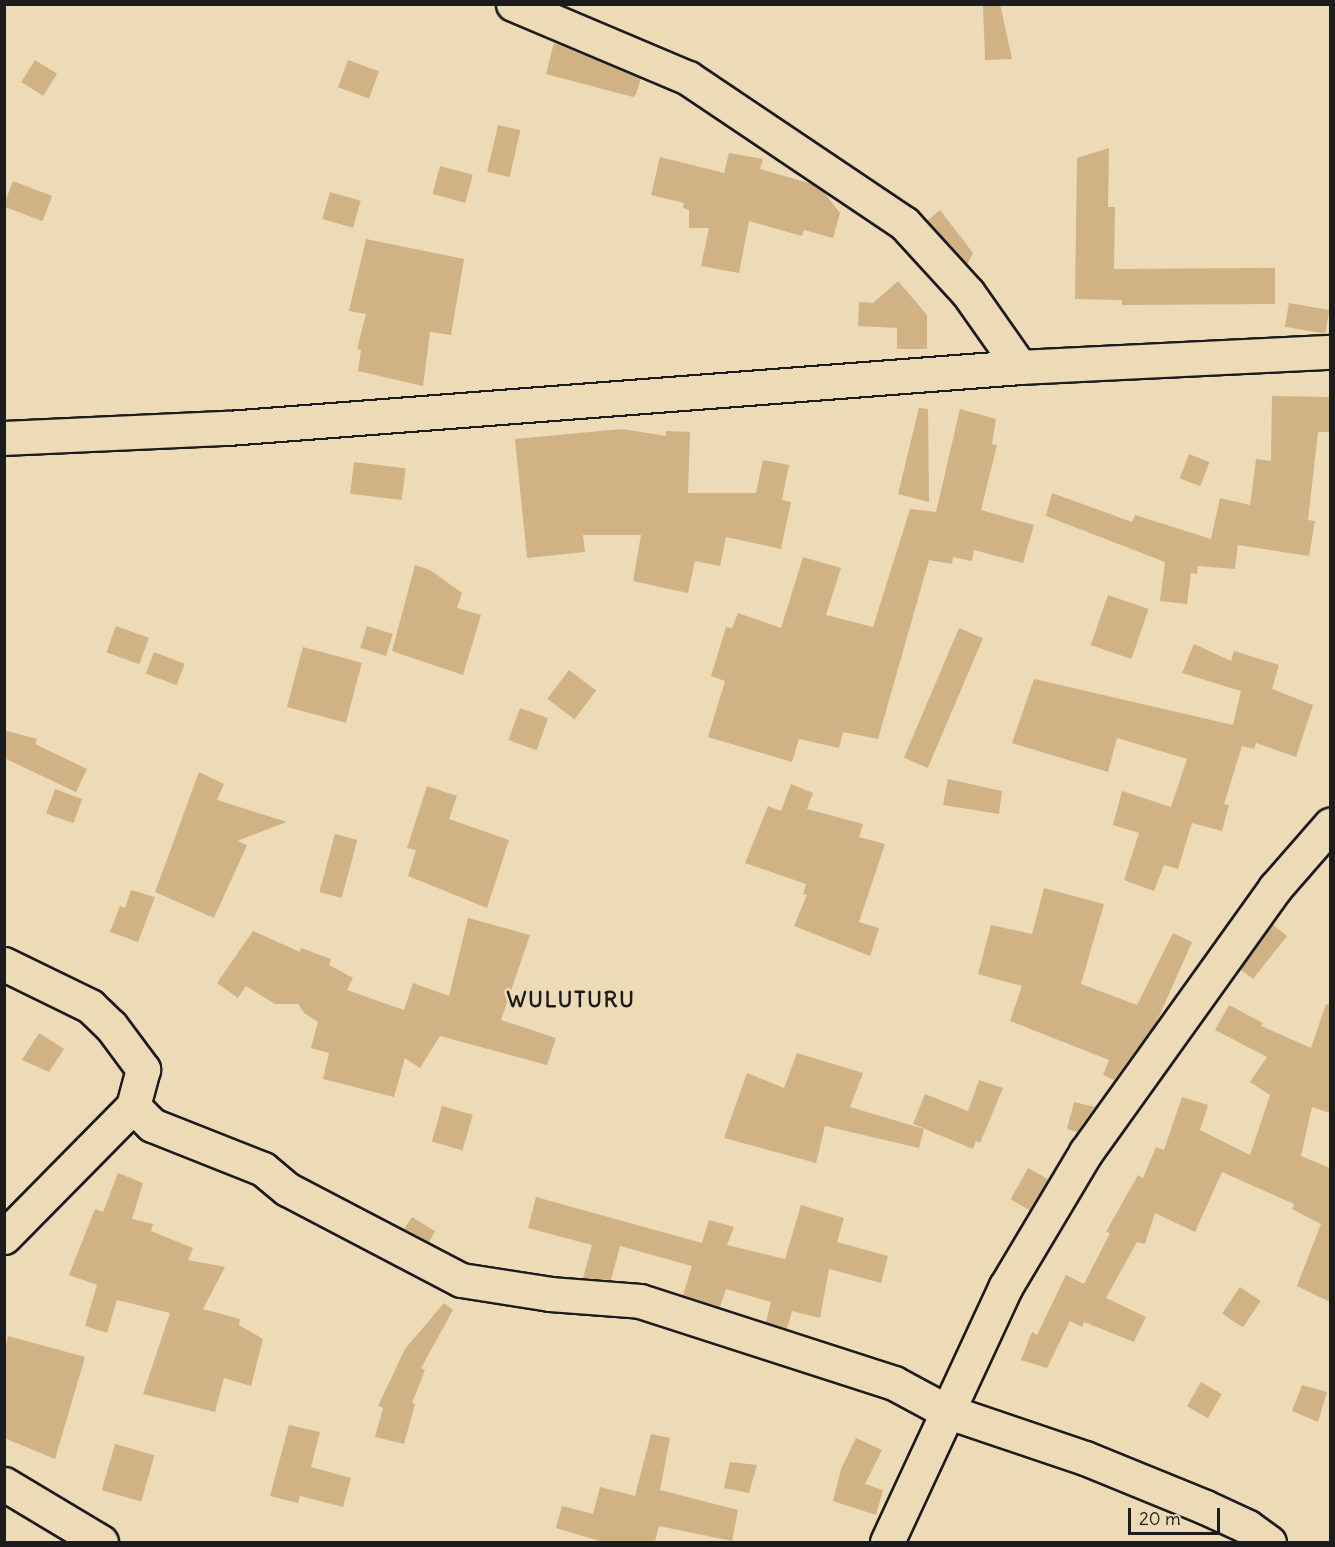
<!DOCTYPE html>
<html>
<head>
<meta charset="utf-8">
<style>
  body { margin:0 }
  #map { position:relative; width:1335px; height:1547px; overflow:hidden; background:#eddbb8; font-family:Delius,sans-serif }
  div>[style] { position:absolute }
  .building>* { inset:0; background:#d0b284; transform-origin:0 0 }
  .roads { filter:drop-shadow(2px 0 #1c1c1c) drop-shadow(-2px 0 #1c1c1c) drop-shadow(0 2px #1c1c1c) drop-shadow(0 -2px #1c1c1c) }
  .street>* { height:33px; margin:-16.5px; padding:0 16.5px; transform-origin:16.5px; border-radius:16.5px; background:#eddbb8 }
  span { translate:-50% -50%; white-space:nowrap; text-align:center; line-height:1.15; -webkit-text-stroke:5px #eddbb8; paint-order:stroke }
  .district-label { font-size:22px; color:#1c1c1c; font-weight:700; letter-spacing:1.5px }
  .frame { position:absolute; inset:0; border:6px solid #1c1c1c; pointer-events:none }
  .scale { position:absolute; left:1128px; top:1508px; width:92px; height:27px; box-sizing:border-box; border:3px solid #1c1c1c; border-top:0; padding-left:8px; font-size:18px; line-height:21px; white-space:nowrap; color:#1c1c1c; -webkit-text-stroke:4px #eddbb8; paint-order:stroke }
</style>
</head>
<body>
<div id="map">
  <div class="building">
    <i style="clip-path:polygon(983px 4px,1000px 4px,1012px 59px,985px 60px)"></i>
    <i style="clip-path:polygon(554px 43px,641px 78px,636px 94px,633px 97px,546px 74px)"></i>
    <i style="left:35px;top:60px;width:26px;height:26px;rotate:32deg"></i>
    <i style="left:348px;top:60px;width:33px;height:29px;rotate:20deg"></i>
    <i style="left:498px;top:125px;width:23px;height:48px;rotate:13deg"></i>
    <i style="clip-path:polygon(1109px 148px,1108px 207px,1115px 207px,1114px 269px,1275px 268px,1275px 304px,1122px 305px,1122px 300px,1075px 299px,1077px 158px)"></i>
    <i style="clip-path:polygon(729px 153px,763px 159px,760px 169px,812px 184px,822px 190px,840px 213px,833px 238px,804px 230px,802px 236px,749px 221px,739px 273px,701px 266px,709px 228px,689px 228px,689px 210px,683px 208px,684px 203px,651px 195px,660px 157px,724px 173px)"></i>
    <i style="left:440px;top:166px;width:34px;height:29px;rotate:15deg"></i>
    <i style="left:13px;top:181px;width:42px;height:27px;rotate:21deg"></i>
    <i style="left:330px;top:192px;width:32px;height:28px;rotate:16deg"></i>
    <i style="clip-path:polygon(940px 210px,973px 253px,967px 265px,927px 221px)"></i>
    <i style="clip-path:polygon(366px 239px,464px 259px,451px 335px,430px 332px,423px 386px,358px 371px,361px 350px,357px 349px,366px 314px,349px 311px)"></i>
    <i style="clip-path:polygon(898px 281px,927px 315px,927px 349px,897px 349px,897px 328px,858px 326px,859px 302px,873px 303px)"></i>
    <i style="left:1289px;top:303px;width:41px;height:24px;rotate:10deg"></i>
    <i style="clip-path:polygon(1272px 396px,1330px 397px,1330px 432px,1318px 432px,1308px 520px,1315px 521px,1309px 556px,1238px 545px,1235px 569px,1198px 566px,1197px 574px,1191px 573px,1187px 604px,1160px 601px,1165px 562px,1046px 516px,1052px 493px,1132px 522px,1135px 515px,1211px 539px,1220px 498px,1250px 505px,1256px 459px,1271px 461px)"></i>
    <i style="clip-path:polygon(919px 408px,928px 409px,929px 502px,898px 494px)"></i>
    <i style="clip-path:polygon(960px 409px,996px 419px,992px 444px,997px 445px,981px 510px,1034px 525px,1023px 563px,974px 550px,972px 561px,953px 557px,952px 564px,929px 560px,878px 739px,843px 732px,839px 748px,799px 739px,792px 762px,708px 737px,725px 681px,711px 676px,726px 627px,732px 628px,738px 613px,781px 628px,803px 557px,841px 568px,826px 615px,873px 627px,910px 509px,936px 512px)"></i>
    <i style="clip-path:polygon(622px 429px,666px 436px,666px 431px,690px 432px,688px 493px,756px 493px,763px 460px,789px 465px,782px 500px,791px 502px,781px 549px,726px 537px,720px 566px,695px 561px,688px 593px,633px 581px,641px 535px,583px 535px,585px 552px,527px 558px,515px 439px)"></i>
    <i style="left:1189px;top:454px;width:22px;height:26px;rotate:21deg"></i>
    <i style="left:354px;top:462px;width:52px;height:32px;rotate:7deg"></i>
    <i style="clip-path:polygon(415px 565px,430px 570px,462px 593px,457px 608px,481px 615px,463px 675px,392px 651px)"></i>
    <i style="left:1108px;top:595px;width:43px;height:53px;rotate:19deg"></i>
    <i style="left:116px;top:626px;width:35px;height:28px;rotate:20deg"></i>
    <i style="left:367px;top:626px;width:27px;height:23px;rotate:17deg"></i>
    <i style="left:959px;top:628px;width:26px;height:141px;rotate:23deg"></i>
    <i style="clip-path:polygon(1194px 644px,1231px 661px,1234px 651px,1279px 665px,1272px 689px,1313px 705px,1296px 757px,1256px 743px,1254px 749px,1242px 746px,1224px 804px,1229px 805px,1222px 831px,1192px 823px,1178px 869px,1164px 865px,1154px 891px,1124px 880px,1139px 833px,1113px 825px,1122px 791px,1171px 807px,1187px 759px,1117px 738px,1108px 772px,1012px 743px,1034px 679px,1233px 725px,1241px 691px,1182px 673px)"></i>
    <i style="left:303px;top:647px;width:61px;height:62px;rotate:15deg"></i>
    <i style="left:154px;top:652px;width:33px;height:23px;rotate:21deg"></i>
    <i style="left:569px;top:670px;width:34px;height:36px;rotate:37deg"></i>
    <i style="left:520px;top:708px;width:30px;height:34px;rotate:20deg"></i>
    <i style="clip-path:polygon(4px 730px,37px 739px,35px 744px,87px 769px,76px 792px,4px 758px)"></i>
    <i style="clip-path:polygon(199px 772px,224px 784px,217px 800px,287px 822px,237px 841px,247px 845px,214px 918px,155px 892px)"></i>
    <i style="clip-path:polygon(948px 779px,1002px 791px,999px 814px,943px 805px)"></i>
    <i style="clip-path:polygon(791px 784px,813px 793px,807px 809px,863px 824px,859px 837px,885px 844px,859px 922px,879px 928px,870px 956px,794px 926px,807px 895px,803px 894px,806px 884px,745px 863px,768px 806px,781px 811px)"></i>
    <i style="clip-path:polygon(427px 786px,457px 796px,449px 819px,509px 840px,487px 908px,408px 876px,416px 850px,407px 848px)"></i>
    <i style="left:55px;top:789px;width:29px;height:26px;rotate:20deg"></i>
    <i style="left:335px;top:834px;width:23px;height:60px;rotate:15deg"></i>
    <i style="clip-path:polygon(1044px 888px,1104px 904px,1081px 984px,1137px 1005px,1173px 933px,1192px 942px,1157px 1021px,1114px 1080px,1103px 1075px,1109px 1060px,1010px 1021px,1022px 986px,978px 974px,991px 925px,1032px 934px)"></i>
    <i style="clip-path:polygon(131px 890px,155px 897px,138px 942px,110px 932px,120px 906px,125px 908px)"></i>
    <i style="clip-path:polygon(468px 918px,530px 935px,501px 1020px,556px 1038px,547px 1065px,440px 1036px,420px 1068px,405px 1058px,394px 1097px,323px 1079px,329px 1053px,311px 1048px,318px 1022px,304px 1013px,298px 1004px,275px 1004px,246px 986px,238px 998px,217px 983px,253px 931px,300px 952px,301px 948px,331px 959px,329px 965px,353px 978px,347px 990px,404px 1010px,413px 983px,449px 996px)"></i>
    <i style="clip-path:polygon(1272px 924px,1287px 936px,1253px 979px,1240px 969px)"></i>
    <i style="clip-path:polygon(1326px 1004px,1330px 1005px,1330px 1113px,1312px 1107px,1301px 1156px,1330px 1168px,1330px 1302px,1297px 1286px,1321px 1224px,1292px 1209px,1294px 1204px,1222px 1172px,1195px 1232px,1155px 1213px,1145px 1244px,1137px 1242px,1106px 1298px,1146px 1317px,1134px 1342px,1084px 1322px,1082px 1327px,1070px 1321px,1047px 1368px,1021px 1360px,1032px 1332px,1037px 1335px,1066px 1275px,1084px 1284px,1110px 1233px,1106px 1232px,1138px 1175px,1143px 1178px,1156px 1147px,1164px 1150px,1182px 1097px,1208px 1105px,1200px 1130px,1250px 1155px,1270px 1095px,1250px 1082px,1267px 1057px,1215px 1030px,1229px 1005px,1263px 1023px,1261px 1026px,1311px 1048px)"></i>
    <i style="clip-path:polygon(39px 1033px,64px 1049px,49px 1072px,22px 1060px)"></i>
    <i style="clip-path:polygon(797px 1053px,863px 1073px,850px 1107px,924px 1129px,919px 1148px,825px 1126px,816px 1163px,724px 1138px,747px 1073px,784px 1088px)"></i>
    <i style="clip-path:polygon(979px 1080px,1003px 1088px,980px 1143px,976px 1141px,973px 1149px,913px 1124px,925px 1094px,968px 1111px)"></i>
    <i style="clip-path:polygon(1074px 1102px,1095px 1107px,1077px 1132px,1067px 1129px)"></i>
    <i style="left:442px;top:1106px;width:32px;height:37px;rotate:16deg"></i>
    <i style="left:1028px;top:1168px;width:23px;height:36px;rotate:29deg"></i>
    <i style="clip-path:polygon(118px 1173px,143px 1183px,132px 1219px,153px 1224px,151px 1231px,193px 1248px,188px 1260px,225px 1267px,203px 1309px,240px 1319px,239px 1325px,263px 1339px,251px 1386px,224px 1378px,215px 1412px,143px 1394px,170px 1313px,117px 1300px,107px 1333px,85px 1326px,97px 1285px,69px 1275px,95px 1209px,103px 1212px)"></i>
    <i style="clip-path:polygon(536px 1197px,702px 1243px,709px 1220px,734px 1227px,727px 1245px,785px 1259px,801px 1205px,844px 1218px,837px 1242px,888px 1256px,881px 1283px,829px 1269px,820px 1318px,792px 1311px,787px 1329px,766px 1322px,771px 1302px,726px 1289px,720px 1307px,683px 1295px,692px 1266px,620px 1246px,611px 1280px,583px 1278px,592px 1245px,528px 1228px)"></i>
    <i style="clip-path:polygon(412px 1217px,435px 1231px,429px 1242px,404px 1229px)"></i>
    <i style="left:1240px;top:1287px;width:25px;height:32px;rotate:34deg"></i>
    <i style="clip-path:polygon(444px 1303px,453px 1310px,421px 1368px,425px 1370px,412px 1403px,415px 1404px,404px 1444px,375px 1437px,383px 1408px,378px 1406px,405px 1349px)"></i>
    <i style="clip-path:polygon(8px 1336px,85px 1357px,55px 1459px,4px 1438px,4px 1352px)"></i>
    <i style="left:1201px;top:1382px;width:24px;height:28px;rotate:30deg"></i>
    <i style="clip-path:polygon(1302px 1385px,1327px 1392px,1318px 1422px,1292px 1411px)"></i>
    <i style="clip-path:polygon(289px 1425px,320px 1432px,311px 1467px,351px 1478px,343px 1507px,300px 1496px,298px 1503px,270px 1496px)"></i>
    <i style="clip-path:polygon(651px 1434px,670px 1438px,660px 1490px,738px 1510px,732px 1541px,659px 1526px,655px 1542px,603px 1542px,556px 1528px,562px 1506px,593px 1514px,600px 1487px,635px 1496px)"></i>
    <i style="clip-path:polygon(856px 1438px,882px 1450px,865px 1484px,883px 1490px,876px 1515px,833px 1501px,841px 1469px)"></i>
    <i style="left:115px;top:1444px;width:41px;height:48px;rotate:16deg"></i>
    <i style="clip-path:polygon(730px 1462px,757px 1465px,749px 1493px,724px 1488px)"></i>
  </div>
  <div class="roads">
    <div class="street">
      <i style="left:513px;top:4px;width:190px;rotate:22.9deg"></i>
      <i style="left:688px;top:78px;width:260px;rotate:33.9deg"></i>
      <i style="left:904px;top:223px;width:95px;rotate:47.6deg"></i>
      <i style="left:968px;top:293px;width:90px;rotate:54.9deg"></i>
      <i style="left:4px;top:438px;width:224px;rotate:-2.6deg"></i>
      <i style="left:228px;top:428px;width:794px;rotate:-4.4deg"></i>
      <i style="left:1020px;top:367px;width:310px;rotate:-2.8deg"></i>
      <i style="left:4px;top:964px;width:96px;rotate:26deg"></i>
      <i style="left:90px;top:1006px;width:29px;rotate:44deg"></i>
      <i style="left:111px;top:1026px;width:54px;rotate:53.3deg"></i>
      <i style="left:143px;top:1069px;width:38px;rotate:105deg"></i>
      <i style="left:133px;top:1106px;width:27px;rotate:45deg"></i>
      <i style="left:152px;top:1125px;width:119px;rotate:21.6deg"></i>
      <i style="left:263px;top:1169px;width:31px;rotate:40deg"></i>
      <i style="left:287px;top:1189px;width:196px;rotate:27.6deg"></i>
      <i style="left:461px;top:1280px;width:90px;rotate:8.9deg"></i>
      <i style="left:550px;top:1294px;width:90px;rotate:4.4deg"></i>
      <i style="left:640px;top:1301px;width:267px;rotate:17.9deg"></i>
      <i style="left:894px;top:1383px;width:59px;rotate:28.3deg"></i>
      <i style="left:946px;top:1411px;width:147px;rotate:18.7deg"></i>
      <i style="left:1085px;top:1458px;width:130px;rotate:22.2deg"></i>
      <i style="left:1205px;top:1507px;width:47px;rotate:24.9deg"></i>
      <i style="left:1248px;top:1527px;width:26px;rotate:36deg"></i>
      <i style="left:4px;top:1237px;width:184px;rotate:-45.4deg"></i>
      <i style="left:4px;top:1484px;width:113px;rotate:30.9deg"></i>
      <i style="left:887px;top:1542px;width:282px;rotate:-65.1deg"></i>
      <i style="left:1006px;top:1286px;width:156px;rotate:-59.2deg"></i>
      <i style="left:1086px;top:1152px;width:325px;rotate:-54.4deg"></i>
      <i style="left:1275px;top:888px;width:84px;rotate:-48.9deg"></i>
    </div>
  </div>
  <div class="district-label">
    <span style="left:571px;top:1000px">WULUTURU</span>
  </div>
  <div class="frame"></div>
  <div class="scale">20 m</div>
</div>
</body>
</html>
